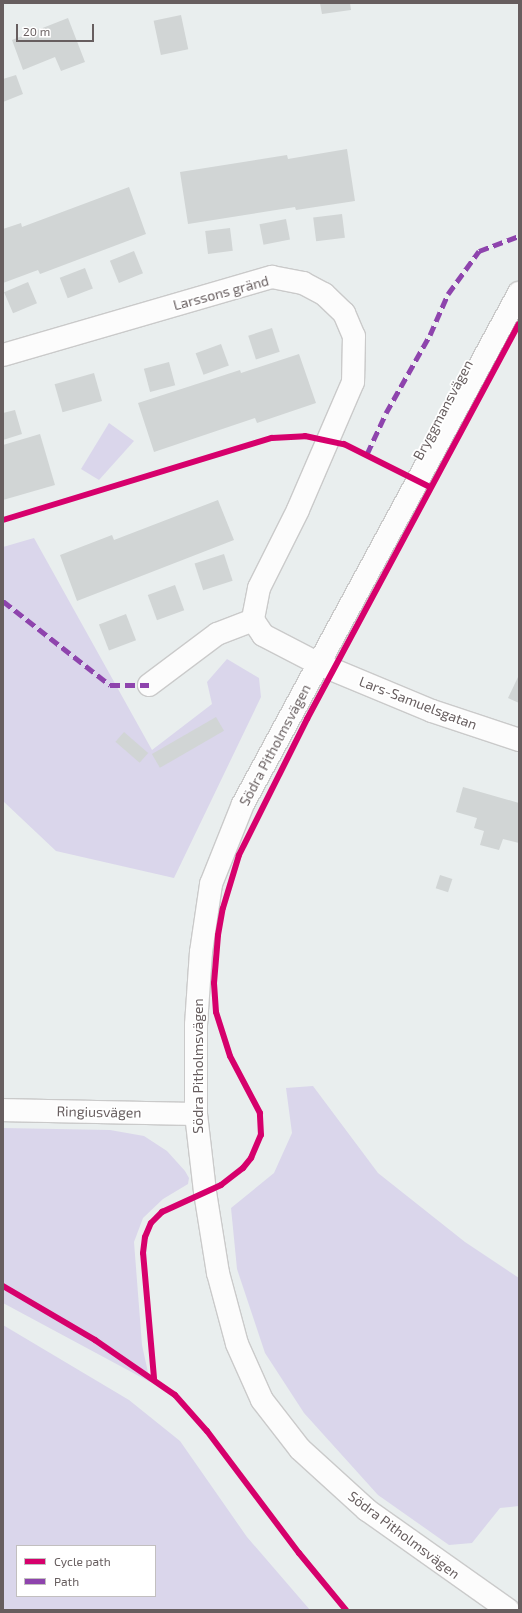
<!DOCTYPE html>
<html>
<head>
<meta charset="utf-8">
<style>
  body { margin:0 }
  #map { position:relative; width:522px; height:1613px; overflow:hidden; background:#e9eeee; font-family:"Exo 2",sans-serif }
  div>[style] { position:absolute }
  .green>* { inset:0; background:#dad6eb }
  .building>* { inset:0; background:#d1d5d5; transform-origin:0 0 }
  .roads { filter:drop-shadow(1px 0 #cacaca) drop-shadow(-1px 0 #cacaca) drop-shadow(0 1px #cacaca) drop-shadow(0 -1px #cacaca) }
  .minor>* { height:22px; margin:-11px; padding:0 11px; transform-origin:11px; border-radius:11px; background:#fcfcfc }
  .tertiary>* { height:22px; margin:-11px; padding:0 11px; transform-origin:11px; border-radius:11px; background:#fcfcfc }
  .quiet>* { height:5px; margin-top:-2.5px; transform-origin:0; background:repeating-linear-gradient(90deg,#8e44ad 0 10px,transparent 0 15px) }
  .cycleway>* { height:6px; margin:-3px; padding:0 3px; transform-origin:3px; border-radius:3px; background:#d6006c }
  span { translate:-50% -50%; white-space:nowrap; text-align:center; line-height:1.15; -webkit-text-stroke:3.5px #fff; paint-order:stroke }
  .street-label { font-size:14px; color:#675e5f }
  .frame { position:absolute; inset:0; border:4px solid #675e5f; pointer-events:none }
  .legend { position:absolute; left:16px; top:1545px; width:140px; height:52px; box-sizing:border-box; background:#fff; border:1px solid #c2bfbf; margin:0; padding:5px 7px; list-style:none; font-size:12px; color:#675e5f }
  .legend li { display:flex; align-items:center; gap:8px; height:20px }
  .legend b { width:20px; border:1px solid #c2bfbf }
  .scale { position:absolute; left:16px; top:24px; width:78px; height:18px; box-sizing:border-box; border:2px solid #675e5f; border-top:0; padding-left:5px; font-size:12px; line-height:14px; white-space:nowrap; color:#675e5f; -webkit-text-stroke:3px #fff; paint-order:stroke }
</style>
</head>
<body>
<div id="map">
  <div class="green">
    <i style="clip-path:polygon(109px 423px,134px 441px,99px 480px,81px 469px)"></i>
    <i style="clip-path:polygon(34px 538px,152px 750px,212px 704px,207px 682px,227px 659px,259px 678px,261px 697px,174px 878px,56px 851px,3px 801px,3px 547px)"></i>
    <i style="clip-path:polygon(313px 1086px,378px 1173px,465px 1242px,519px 1278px,519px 1506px,500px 1508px,472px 1543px,449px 1545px,378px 1495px,304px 1413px,265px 1353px,237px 1269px,231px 1208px,274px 1173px,292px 1133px,286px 1088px)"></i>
    <i style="clip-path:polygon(3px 1128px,110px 1130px,144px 1136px,167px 1151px,185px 1171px,189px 1178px,188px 1184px,163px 1199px,143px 1218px,134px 1242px,142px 1345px,150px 1382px,3px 1303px)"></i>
    <i style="clip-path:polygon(evenodd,3px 1325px,129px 1400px,180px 1441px,247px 1537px,310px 1610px,3px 1610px,3px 1325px,17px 1546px,155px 1546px,155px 1596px,17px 1596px,17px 1546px)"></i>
  </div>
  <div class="building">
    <i style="clip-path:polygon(320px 3px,350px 3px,351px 10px,322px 14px)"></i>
    <i style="left:181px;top:15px;width:35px;height:28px;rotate:78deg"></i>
    <i style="clip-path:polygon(68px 18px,85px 62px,61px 71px,55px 57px,23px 70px,12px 40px)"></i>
    <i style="clip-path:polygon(16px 75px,23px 94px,3px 102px,3px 79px)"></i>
    <i style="clip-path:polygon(347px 149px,355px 201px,296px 210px,295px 207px,188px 224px,180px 172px,287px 155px,288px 159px)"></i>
    <i style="clip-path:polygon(129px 187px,146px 234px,40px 274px,38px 270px,3px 283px,3px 229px,21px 223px,22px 227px)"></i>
    <i style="left:342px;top:214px;width:24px;height:29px;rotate:83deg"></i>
    <i style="left:286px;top:219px;width:21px;height:27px;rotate:79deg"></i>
    <i style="left:230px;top:228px;width:23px;height:25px;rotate:83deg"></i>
    <i style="left:134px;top:251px;width:24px;height:26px;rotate:68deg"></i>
    <i style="left:85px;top:268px;width:22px;height:27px;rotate:69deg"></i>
    <i style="left:28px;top:282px;width:23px;height:26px;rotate:67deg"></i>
    <i style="left:272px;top:328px;width:25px;height:25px;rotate:72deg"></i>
    <i style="left:221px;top:344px;width:23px;height:27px;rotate:70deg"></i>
    <i style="clip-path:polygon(299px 354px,316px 403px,257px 423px,255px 418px,154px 452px,138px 403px,240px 370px,241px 373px)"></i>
    <i style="left:169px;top:362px;width:24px;height:26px;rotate:75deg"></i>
    <i style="left:94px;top:373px;width:29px;height:41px;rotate:74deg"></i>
    <i style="clip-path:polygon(15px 410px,22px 434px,3px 440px,3px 413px)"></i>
    <i style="clip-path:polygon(40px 434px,55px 485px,3px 500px,3px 445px)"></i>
    <i style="clip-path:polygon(218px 500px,234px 540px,77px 601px,60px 555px,112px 535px,114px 540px)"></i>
    <i style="left:224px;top:554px;width:28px;height:31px;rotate:72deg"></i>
    <i style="left:175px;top:585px;width:27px;height:29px;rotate:70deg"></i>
    <i style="left:126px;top:614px;width:28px;height:29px;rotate:69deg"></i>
    <i style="clip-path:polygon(519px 675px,519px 703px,508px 698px)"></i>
    <i style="left:216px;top:717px;width:16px;height:74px;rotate:60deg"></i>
    <i style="left:124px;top:732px;width:32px;height:13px;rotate:41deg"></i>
    <i style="clip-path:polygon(463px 787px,519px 803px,519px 843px,503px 839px,499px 850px,480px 845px,484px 831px,474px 828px,477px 818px,456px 812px)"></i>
    <i style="left:440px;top:875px;width:13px;height:14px;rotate:18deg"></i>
  </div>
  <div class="roads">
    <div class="minor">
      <i style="left:3px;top:355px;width:280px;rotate:-16.2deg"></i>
      <i style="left:272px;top:277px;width:32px;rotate:11deg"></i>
      <i style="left:303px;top:283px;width:24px;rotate:28deg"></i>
      <i style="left:324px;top:294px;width:28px;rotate:44deg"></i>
      <i style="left:344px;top:313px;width:25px;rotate:67deg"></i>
      <i style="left:354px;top:336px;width:46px;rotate:91.2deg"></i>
      <i style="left:353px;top:382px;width:139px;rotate:113.3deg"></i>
      <i style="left:298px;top:510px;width:87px;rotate:116.6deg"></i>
      <i style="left:259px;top:588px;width:33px;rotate:101deg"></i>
      <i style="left:253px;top:620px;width:18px;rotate:56deg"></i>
      <i style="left:263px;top:635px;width:63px;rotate:27.4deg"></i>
      <i style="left:319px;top:664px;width:122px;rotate:22.6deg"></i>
      <i style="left:432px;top:711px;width:92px;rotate:18.4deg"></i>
      <i style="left:149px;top:685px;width:85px;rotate:-36.9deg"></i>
      <i style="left:217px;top:634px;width:39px;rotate:-21deg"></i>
      <i style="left:196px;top:1114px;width:79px;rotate:83.4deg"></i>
      <i style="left:205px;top:1192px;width:82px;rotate:80.9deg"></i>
      <i style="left:218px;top:1273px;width:73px;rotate:75deg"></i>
      <i style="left:237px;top:1344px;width:61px;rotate:65.9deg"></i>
      <i style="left:262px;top:1400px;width:62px;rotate:52.2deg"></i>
      <i style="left:300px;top:1449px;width:91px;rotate:42.3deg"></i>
      <i style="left:367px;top:1510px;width:173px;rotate:35.3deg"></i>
    </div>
    <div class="tertiary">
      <i style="left:3px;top:1110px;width:193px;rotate:1.2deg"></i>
      <i style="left:196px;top:1114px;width:89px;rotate:-90deg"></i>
      <i style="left:196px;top:1025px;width:73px;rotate:-86.1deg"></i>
      <i style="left:201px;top:952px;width:69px;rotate:-81.6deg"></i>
      <i style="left:211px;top:884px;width:86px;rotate:-68.2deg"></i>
      <i style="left:243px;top:804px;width:581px;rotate:-61.63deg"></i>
    </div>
  </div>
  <div class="quiet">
    <i style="left:367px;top:454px;width:45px;rotate:-65.1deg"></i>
    <i style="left:386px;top:413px;width:90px;rotate:-60.6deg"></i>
    <i style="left:430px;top:335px;width:45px;rotate:-66.3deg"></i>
    <i style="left:448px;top:294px;width:53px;rotate:-54.2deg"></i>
    <i style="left:479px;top:251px;width:43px;rotate:-20.6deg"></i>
    <i style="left:3px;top:601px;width:136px;rotate:38.1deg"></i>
    <i style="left:110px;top:685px;width:39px"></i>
  </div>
  <div class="cycleway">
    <i style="left:3px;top:520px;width:281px;rotate:-17deg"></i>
    <i style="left:272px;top:438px;width:33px;rotate:-3deg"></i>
    <i style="left:305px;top:436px;width:40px;rotate:12deg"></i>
    <i style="left:344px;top:444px;width:96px;rotate:26.6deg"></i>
    <i style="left:3px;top:1286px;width:107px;rotate:30.4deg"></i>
    <i style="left:95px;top:1340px;width:97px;rotate:34.5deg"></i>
    <i style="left:175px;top:1395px;width:48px;rotate:48.4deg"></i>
    <i style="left:207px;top:1431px;width:153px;rotate:53deg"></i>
    <i style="left:299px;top:1553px;width:74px;rotate:50.5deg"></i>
    <i style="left:154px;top:1378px;width:125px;rotate:-95deg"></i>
    <i style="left:143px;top:1253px;width:16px;rotate:-83deg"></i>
    <i style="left:145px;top:1237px;width:15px;rotate:-67deg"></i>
    <i style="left:151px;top:1223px;width:16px;rotate:-45deg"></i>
    <i style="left:162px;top:1212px;width:65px;rotate:-24.6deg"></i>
    <i style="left:221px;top:1185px;width:28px;rotate:-38deg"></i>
    <i style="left:243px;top:1168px;width:13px;rotate:-51deg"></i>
    <i style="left:251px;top:1158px;width:25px;rotate:-67deg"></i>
    <i style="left:261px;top:1135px;width:22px;rotate:-93deg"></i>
    <i style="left:260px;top:1113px;width:64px;rotate:-117.8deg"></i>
    <i style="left:230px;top:1056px;width:46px;rotate:-107.7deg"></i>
    <i style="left:216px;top:1012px;width:29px;rotate:-94deg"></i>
    <i style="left:214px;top:983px;width:48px;rotate:-85.2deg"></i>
    <i style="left:218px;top:935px;width:27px;rotate:-80deg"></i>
    <i style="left:223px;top:908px;width:55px;rotate:-73.2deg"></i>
    <i style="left:239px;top:855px;width:152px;rotate:-63.4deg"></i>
    <i style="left:307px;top:719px;width:448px;rotate:-61.8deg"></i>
  </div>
  <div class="street-label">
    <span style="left:221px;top:293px;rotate:-15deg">Larssons gränd</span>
    <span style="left:443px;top:410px;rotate:-62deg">Bryggmansvägen</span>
    <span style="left:418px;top:703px;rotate:21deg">Lars-Samuelsgatan</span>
    <span style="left:275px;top:745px;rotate:-62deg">Södra Pitholmsvägen</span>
    <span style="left:198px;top:1066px;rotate:-90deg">Södra Pitholmsvägen</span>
    <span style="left:99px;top:1112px;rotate:1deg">Ringiusvägen</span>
    <span style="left:404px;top:1535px;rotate:37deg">Södra Pitholmsvägen</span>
  </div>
  <div class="frame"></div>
  <ul class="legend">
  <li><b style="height:5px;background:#d6006c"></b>Cycle path</li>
  <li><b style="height:5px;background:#8e44ad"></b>Path</li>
  </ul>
  <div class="scale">20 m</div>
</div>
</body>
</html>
